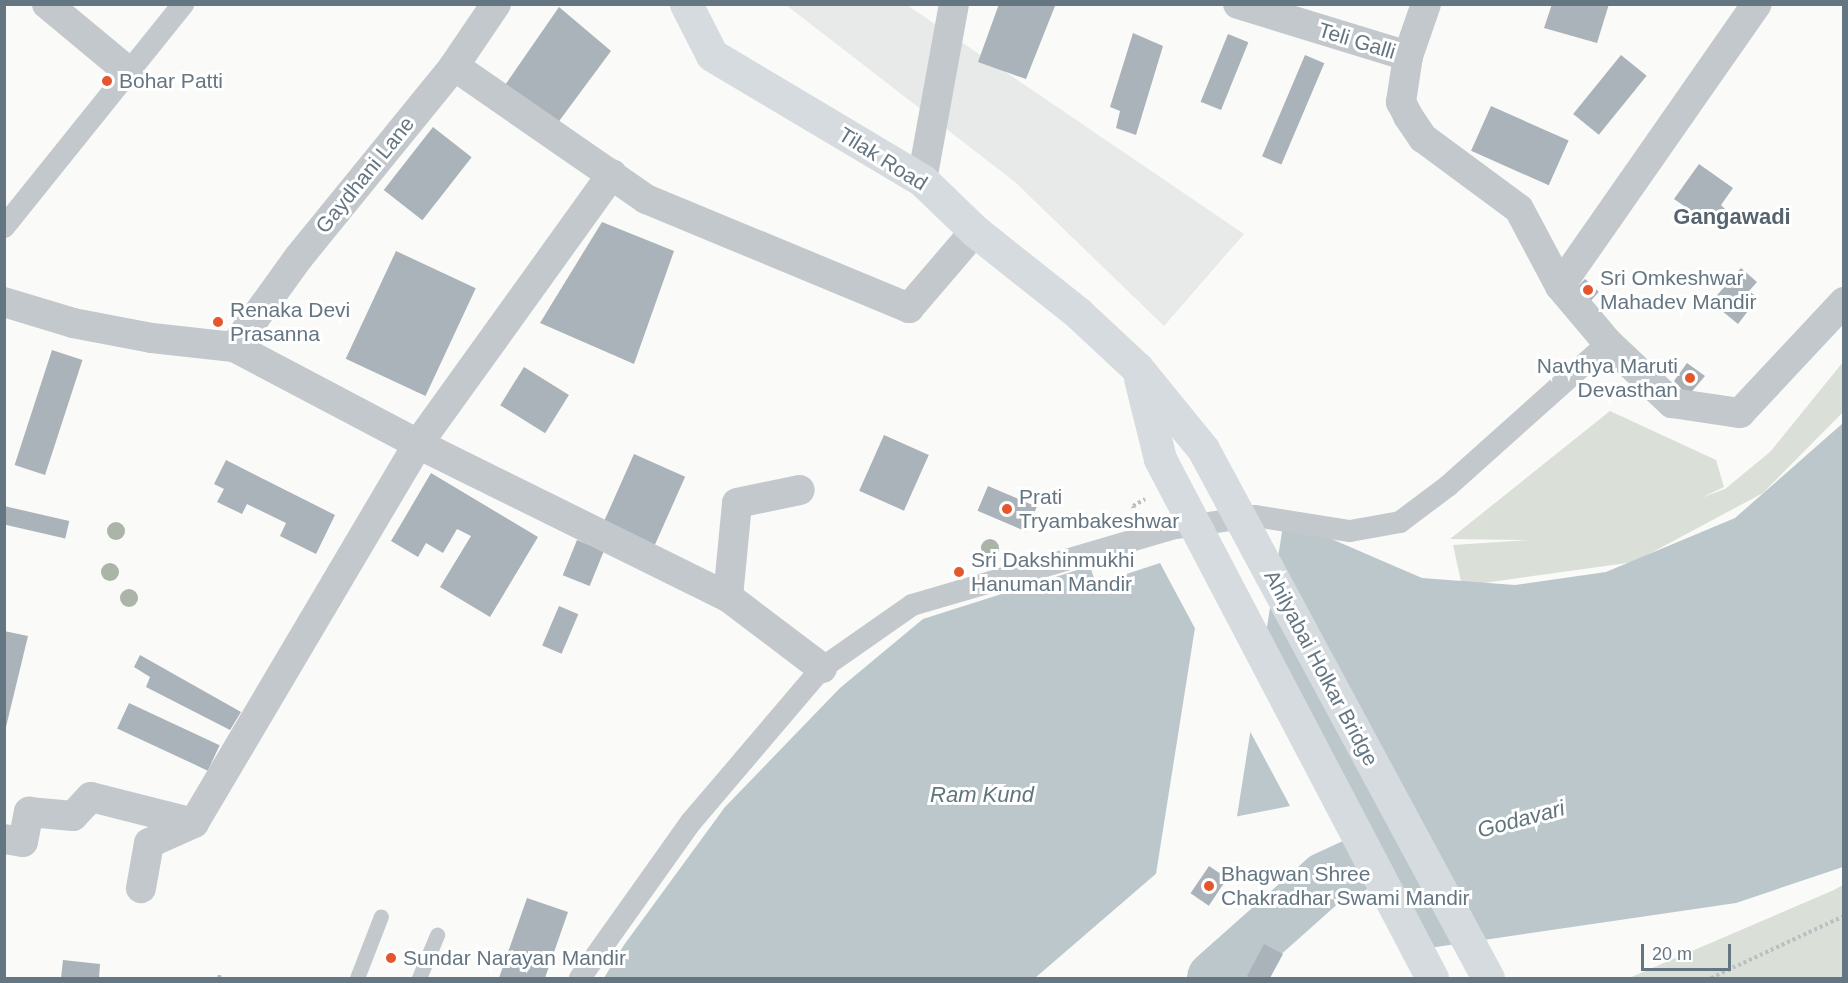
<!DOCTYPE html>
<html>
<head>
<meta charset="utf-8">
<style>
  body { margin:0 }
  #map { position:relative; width:1848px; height:983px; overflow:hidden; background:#fafaf8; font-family:Helvetica,sans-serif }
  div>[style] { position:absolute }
  .built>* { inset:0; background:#e8e9e9 }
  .green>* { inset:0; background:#dadfd7 }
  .water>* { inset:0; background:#bbc7cb }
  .pier>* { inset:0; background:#fafaf8; transform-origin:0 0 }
  .river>* { height:54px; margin:-27px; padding:0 27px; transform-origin:27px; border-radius:27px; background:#bbc7cb }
  .building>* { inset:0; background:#aab3b9; transform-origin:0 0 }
  .path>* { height:4px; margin-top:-2px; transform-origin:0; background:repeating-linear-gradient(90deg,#bbbfc2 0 3px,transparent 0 6px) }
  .service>* { height:15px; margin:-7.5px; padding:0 7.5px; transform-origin:7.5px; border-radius:7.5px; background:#c3c8cc }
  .pedestrian>* { height:22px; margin:-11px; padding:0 11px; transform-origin:11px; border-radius:11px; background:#c3c8cc }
  .minor>* { height:30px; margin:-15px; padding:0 15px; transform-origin:15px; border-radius:15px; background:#c3c8cc }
  .primary>* { height:33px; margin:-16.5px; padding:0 16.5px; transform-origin:16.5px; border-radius:16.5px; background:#d6dbdf }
  .trees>* { width:18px; height:18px; margin:-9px; border-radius:50%; background:#aab4a7 }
  .dots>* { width:16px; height:16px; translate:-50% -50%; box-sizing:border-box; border:3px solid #fff; border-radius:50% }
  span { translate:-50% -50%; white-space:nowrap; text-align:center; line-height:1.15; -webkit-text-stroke:6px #fff; paint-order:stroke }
  .street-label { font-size:21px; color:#657683 }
  .poi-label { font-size:21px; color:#657683 }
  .left { translate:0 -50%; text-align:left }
  .right { translate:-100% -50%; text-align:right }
  .neighbourhood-label { font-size:22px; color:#57646e; font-weight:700 }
  .water-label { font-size:22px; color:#60757c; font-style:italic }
  .frame { position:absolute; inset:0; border:6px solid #657683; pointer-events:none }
  .scale { position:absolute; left:1641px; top:944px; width:90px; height:27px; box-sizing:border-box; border:3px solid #657683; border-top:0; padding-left:8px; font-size:18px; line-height:21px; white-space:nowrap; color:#657683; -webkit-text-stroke:4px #fff; paint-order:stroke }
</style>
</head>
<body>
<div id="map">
  <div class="built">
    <i style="clip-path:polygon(786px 5px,907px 5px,1244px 234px,1164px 326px,1015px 182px)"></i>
  </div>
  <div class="green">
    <i style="clip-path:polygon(1843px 362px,1843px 412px,1763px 493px,1634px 562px,1462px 586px,1453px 545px,1530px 540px,1450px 539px,1610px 411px,1716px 460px,1724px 487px,1701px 498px,1725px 489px,1770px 452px)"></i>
    <i style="clip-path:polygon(1843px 885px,1843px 978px,1629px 978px,1834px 890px)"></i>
  </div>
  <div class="water">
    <i style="clip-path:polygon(1843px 423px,1843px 867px,1736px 903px,1409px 951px,1172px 510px,1320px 534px,1422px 578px,1515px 585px,1606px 572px,1735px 518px)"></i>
    <i style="clip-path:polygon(1160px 563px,1290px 806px,1229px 818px,1187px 847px,1035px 978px,604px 978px,624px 945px,725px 807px,840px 688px,923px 619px,1090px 566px,1096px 584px)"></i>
  </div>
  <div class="pier">
    <i style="left:1213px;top:514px;width:71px;height:495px;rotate:9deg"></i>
  </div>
  <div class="river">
    <i style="left:1214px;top:978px;width:149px;rotate:-41.7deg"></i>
    <i style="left:1325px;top:879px;width:41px;rotate:-24.7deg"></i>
    <i style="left:1362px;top:862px;width:66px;rotate:-14.9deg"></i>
  </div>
  <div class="building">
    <i style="clip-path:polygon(999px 4px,1055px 6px,1026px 79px,978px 62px)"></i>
    <i style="clip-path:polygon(1552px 4px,1609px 4px,1597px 43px,1544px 28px)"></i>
    <i style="clip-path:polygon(559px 7px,611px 51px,551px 132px,503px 88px)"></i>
    <i style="clip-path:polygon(1133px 33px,1163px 46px,1136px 135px,1116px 128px,1120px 111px,1110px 107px)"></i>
    <i style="left:1228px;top:34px;width:22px;height:73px;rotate:22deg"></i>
    <i style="left:1305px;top:55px;width:21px;height:110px;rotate:23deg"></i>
    <i style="left:1621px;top:55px;width:33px;height:76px;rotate:39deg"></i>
    <i style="left:1491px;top:106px;width:85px;height:49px;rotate:24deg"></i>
    <i style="left:433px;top:127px;width:49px;height:80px;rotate:38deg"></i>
    <i style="clip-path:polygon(1699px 164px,1733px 188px,1721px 205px,1728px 212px,1716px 228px,1674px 199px)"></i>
    <i style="clip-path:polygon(602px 222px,674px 251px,634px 364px,540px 323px)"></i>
    <i style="left:396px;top:251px;width:88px;height:119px;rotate:25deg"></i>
    <i style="clip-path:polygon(1741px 268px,1757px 282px,1749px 291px,1758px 298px,1738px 324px,1711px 302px)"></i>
    <i style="left:1585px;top:279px;width:19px;height:12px;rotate:43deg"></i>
    <i style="left:52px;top:350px;width:32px;height:121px;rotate:18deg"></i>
    <i style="clip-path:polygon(1687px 363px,1705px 376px,1688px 396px,1674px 381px)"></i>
    <i style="left:524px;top:367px;width:53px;height:45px;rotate:32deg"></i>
    <i style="left:884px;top:435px;width:49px;height:61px;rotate:24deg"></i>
    <i style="left:634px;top:454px;width:56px;height:81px;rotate:24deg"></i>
    <i style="clip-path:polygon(226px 460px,335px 515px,316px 554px,280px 536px,286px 523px,247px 504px,242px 514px,217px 502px,224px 489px,214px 484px)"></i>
    <i style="clip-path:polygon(431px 473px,538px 537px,490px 617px,440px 587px,471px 536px,457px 529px,443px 553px,426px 543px,418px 557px,391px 541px)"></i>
    <i style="left:988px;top:486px;width:53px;height:27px;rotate:23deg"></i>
    <i style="left:4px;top:506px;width:67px;height:18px;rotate:13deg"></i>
    <i style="left:577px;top:540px;width:29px;height:38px;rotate:22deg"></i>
    <i style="left:559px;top:606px;width:21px;height:43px;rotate:23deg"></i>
    <i style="clip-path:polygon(4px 631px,28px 636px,5px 731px,4px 731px)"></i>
    <i style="clip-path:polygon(140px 655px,241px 712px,230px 730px,146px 687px,150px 677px,134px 667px)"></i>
    <i style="left:129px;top:703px;width:100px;height:28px;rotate:25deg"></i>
    <i style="left:1209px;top:866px;width:22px;height:33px;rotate:34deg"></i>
    <i style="clip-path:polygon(527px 898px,568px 912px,545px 978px,499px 978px)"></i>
    <i style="clip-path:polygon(1264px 944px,1283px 954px,1270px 978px,1253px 978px,1247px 976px)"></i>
    <i style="clip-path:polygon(63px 960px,100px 964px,99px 978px,61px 978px)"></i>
  </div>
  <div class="path">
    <i style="left:1135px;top:514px;width:8px;rotate:-104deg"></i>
    <i style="left:1133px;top:506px;width:14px;rotate:-30deg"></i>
    <i style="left:219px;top:978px;width:4px;rotate:-76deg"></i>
    <i style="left:1711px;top:978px;width:147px;rotate:-25deg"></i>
  </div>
  <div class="service">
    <i style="left:357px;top:978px;width:66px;rotate:-68.8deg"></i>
    <i style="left:419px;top:978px;width:47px;rotate:-67.3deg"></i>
  </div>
  <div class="pedestrian">
    <i style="left:4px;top:227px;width:286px;rotate:-51.2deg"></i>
    <i style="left:580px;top:978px;width:191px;rotate:-54.6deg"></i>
    <i style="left:691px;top:822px;width:202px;rotate:-49.6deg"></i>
    <i style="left:822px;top:668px;width:110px;rotate:-35deg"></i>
    <i style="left:912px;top:605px;width:275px;rotate:-16.3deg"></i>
    <i style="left:1176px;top:528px;width:80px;rotate:-8.6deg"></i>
    <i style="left:1255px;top:516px;width:96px;rotate:9deg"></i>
    <i style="left:1350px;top:531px;width:51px;rotate:-10.2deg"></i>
    <i style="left:1400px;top:522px;width:60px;rotate:-36.9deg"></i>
    <i style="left:1448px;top:486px;width:215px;rotate:-41.8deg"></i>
  </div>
  <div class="minor">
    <i style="left:47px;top:4px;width:107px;rotate:39.7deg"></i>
    <i style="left:1238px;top:4px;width:178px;rotate:17deg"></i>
    <i style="left:1426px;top:4px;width:55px;rotate:109.1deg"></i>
    <i style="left:1408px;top:56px;width:47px;rotate:98.7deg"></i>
    <i style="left:1401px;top:102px;width:16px;rotate:63deg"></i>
    <i style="left:1408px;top:116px;width:27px;rotate:56deg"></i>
    <i style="left:1423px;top:138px;width:119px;rotate:36.5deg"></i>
    <i style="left:1519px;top:209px;width:87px;rotate:62deg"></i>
    <i style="left:1560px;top:286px;width:75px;rotate:49.9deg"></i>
    <i style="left:1608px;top:343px;width:88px;rotate:43.2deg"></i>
    <i style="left:1672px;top:403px;width:69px;rotate:8.4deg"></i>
    <i style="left:1740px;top:413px;width:152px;rotate:-46.9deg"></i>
    <i style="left:454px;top:66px;width:234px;rotate:34.7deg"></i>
    <i style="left:646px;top:199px;width:285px;rotate:22.5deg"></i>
    <i style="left:909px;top:308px;width:101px;rotate:-49.4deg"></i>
    <i style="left:612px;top:174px;width:332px;rotate:125.7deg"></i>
    <i style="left:418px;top:444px;width:346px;rotate:26.3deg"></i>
    <i style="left:728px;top:597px;width:118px;rotate:37.1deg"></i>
    <i style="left:922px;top:180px;width:179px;rotate:-79.7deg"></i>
    <i style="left:1560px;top:286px;width:344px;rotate:-55.1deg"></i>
    <i style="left:4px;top:302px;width:72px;rotate:16.9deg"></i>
    <i style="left:73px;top:323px;width:80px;rotate:10.8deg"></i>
    <i style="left:152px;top:338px;width:82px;rotate:6.3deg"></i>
    <i style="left:234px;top:347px;width:208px;rotate:27.8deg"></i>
    <i style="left:418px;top:444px;width:440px;rotate:120.6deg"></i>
    <i style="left:194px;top:823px;width:49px;rotate:156deg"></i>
    <i style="left:149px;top:843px;width:46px;rotate:100.1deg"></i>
    <i style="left:234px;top:347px;width:111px;rotate:-54.2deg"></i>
    <i style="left:299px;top:257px;width:246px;rotate:-50.9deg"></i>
    <i style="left:454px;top:66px;width:75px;rotate:-55.9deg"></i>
    <i style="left:728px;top:597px;width:94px;rotate:-84.5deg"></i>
    <i style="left:737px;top:503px;width:64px;rotate:-11.7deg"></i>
    <i style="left:4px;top:839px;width:19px;rotate:9deg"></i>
    <i style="left:23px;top:842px;width:31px;rotate:-79deg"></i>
    <i style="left:29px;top:812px;width:44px;rotate:5.2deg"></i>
    <i style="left:73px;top:816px;width:26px;rotate:-47deg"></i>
    <i style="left:91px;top:797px;width:106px;rotate:14.2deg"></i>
  </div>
  <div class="primary">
    <i style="left:686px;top:4px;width:57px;rotate:63deg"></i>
    <i style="left:712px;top:55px;width:244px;rotate:30.8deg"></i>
    <i style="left:922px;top:180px;width:74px;rotate:43.9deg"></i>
    <i style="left:975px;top:231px;width:132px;rotate:38.5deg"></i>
    <i style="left:1078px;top:313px;width:81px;rotate:43deg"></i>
    <i style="left:1137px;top:368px;width:104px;rotate:50.8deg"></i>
    <i style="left:1203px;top:449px;width:601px;rotate:61.69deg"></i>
    <i style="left:1140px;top:378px;width:83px;rotate:76.1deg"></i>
    <i style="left:1160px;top:459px;width:586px;rotate:62.34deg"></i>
  </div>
  <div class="trees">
    <i style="left:116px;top:531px"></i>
    <i style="left:990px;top:548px"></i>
    <i style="left:110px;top:572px"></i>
    <i style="left:129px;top:598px"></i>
  </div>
  <div class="dots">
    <i style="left:107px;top:81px;background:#e4572e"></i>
    <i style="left:1588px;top:290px;background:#e4572e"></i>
    <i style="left:218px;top:322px;background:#e4572e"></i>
    <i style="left:1690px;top:378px;background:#e4572e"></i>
    <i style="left:1007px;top:509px;background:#e4572e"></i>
    <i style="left:959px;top:572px;background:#e4572e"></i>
    <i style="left:1209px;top:886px;background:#e4572e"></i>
    <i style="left:391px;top:958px;background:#e4572e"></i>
  </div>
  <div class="street-label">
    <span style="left:1357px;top:41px;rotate:17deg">Teli Galli</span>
    <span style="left:883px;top:159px;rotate:32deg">Tilak Road</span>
    <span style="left:365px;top:175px;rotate:-51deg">Gaydhani Lane</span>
    <span style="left:1321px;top:668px;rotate:62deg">Ahilyabai Holkar Bridge</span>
  </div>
  <div class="poi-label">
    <span class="left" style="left:119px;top:81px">Bohar Patti</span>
    <span class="left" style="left:1600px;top:290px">Sri Omkeshwar<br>Mahadev Mandir</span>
    <span class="left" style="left:230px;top:322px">Renaka Devi<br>Prasanna</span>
    <span class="right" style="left:1678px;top:378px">Navthya Maruti<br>Devasthan</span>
    <span class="left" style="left:1019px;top:509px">Prati<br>Tryambakeshwar</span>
    <span class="left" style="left:971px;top:572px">Sri Dakshinmukhi<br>Hanuman Mandir</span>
    <span class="left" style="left:1221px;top:886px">Bhagwan Shree<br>Chakradhar Swami Mandir</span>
    <span class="left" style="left:403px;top:958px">Sundar Narayan Mandir</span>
  </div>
  <div class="neighbourhood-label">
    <span style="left:1732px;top:217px">Gangawadi</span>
  </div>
  <div class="water-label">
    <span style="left:982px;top:795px">Ram Kund</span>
    <span style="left:1521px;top:819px;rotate:-15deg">Godavari</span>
  </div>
  <div class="frame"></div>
  <div class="scale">20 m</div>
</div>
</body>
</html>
